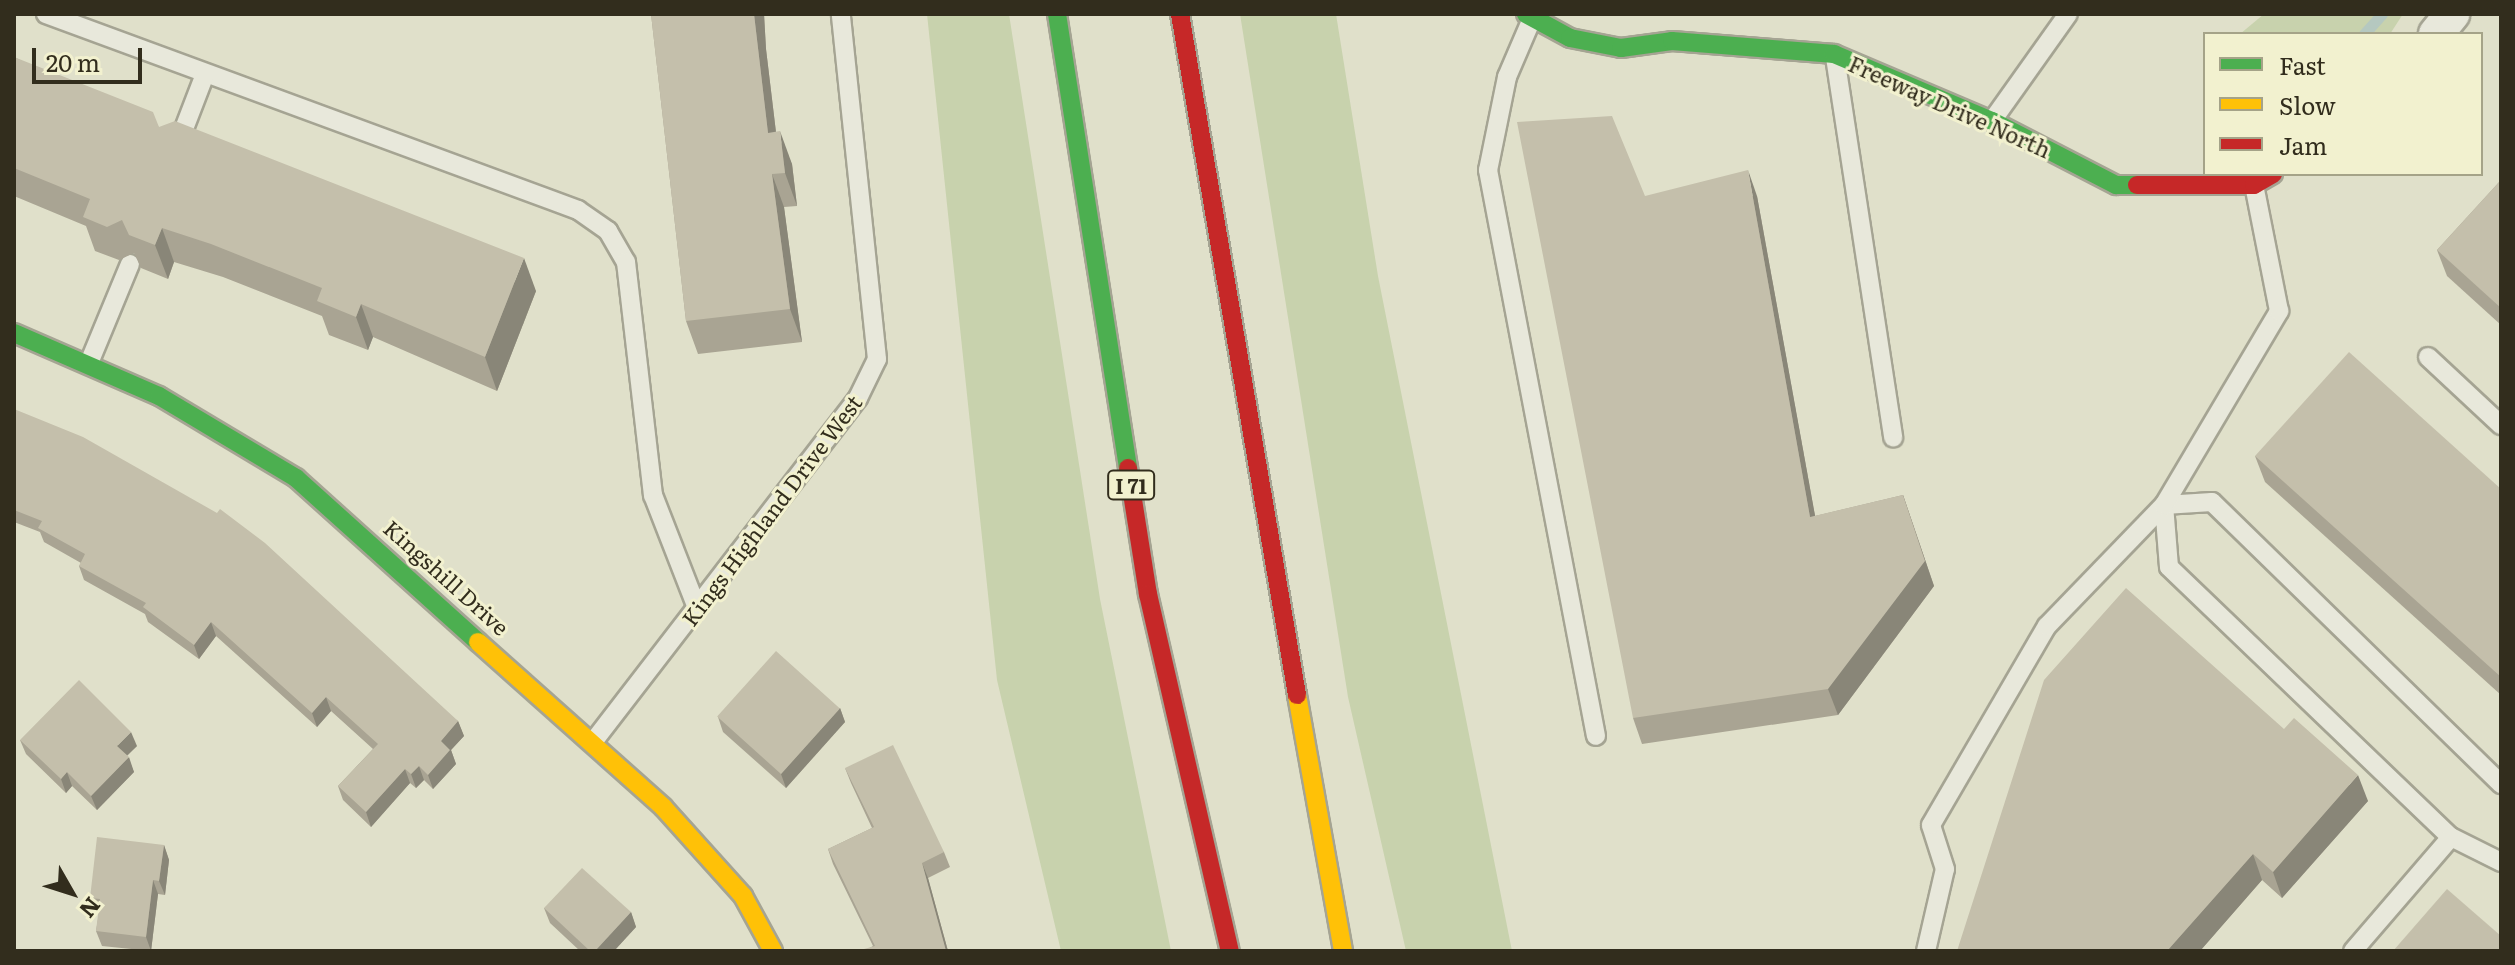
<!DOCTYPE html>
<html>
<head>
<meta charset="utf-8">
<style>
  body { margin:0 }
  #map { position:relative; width:2515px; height:965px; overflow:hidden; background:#e0e0ca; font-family:Literata,serif }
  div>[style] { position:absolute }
  .green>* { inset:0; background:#c8d2ad }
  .stream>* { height:11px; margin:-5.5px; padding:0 5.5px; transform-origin:5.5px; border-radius:5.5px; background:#b5c8c0 }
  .roads { filter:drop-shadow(2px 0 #a5a493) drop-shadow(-2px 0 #a5a493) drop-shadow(0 2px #a5a493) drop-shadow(0 -2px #a5a493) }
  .lane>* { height:18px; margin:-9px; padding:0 9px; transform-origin:9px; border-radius:9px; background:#e8e8db }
  .street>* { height:34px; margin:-17px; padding:0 17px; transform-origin:17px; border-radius:17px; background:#e8e8db }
  .fast>* { height:18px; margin:-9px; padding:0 9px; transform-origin:9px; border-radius:9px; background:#4caf50 }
  .slow>* { height:18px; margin:-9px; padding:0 9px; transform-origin:9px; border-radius:9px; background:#ffc107 }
  .jam>* { height:18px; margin:-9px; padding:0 9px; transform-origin:9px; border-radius:9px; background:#c62828 }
  .wall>* { inset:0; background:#a9a493 }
  .shaded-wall>* { inset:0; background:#898678 }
  .building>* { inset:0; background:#c4bfab; transform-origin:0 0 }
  span { translate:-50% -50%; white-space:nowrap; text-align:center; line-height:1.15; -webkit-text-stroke:6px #f2f1cf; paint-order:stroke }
  .shield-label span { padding:2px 6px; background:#f2f1cf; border:2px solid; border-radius:6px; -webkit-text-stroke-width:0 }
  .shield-label { font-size:20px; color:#322d1d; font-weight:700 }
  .street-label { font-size:22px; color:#322d1d }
  .frame { position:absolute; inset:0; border:16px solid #322d1d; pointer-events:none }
  .legend { position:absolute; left:2203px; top:32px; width:280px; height:144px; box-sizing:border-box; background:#f2f1cf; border:2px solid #a5a388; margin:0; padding:10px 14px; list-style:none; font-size:24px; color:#322d1d }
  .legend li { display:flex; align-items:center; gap:16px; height:40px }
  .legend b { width:40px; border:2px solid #a5a388 }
  .north { position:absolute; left:32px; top:853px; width:80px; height:80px; -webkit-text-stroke:6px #f2f1cf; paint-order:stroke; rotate:129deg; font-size:22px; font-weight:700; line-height:32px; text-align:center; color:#322d1d }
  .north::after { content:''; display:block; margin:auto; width:28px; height:36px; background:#322d1d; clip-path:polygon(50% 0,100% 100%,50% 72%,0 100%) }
  .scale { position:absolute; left:32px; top:48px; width:110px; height:36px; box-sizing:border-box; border:4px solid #322d1d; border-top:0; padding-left:10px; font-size:24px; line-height:28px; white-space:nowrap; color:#322d1d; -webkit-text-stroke:6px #f2f1cf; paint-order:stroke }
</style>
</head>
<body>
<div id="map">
  <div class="green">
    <i style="clip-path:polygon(927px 14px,1009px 14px,1100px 599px,1171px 951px,1061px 951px,997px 680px)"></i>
    <i style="clip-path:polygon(1240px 14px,1336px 14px,1378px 276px,1512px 951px,1406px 951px,1348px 697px)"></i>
    <i style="clip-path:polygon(2264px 14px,2403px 14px,2390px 34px,2240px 34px)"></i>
  </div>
  <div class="stream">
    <i style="left:2364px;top:34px;width:27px;rotate:-48deg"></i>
  </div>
  <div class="roads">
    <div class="lane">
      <i style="left:46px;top:14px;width:567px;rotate:20.22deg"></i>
      <i style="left:578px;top:210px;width:37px;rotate:35deg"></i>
      <i style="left:608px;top:231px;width:36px;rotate:60deg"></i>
      <i style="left:626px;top:262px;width:235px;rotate:83.4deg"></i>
      <i style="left:653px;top:495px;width:121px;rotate:68.7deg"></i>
      <i style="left:1531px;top:21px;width:61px;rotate:113.2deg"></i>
      <i style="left:1507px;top:77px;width:95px;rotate:101.5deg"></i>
      <i style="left:1488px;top:170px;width:576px;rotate:79.2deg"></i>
      <i style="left:1835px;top:57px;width:385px;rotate:81.3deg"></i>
      <i style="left:1992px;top:121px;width:131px;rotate:-54.6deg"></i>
      <i style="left:177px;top:147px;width:78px;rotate:-69deg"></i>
      <i style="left:2428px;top:357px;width:100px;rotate:43deg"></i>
      <i style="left:89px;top:363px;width:107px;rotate:-67.5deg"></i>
      <i style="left:2164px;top:505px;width:62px;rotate:85.4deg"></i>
      <i style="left:2169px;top:567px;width:390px;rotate:43.8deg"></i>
      <i style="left:2451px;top:837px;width:56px;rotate:26.6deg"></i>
      <i style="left:2164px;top:505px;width:48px;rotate:-3.6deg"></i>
      <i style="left:2212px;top:502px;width:404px;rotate:44.3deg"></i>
      <i style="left:593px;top:742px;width:434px;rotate:-52.4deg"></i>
      <i style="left:858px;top:398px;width:43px;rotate:-64deg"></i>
      <i style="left:877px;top:359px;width:347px;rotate:-96deg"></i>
      <i style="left:1926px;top:951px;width:84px;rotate:-77deg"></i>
      <i style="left:1945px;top:869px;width:46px;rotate:-107.7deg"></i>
      <i style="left:1931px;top:825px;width:230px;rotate:-59.8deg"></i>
      <i style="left:2047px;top:626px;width:168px;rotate:-46deg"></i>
      <i style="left:2164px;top:505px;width:226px;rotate:-59.3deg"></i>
      <i style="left:2279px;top:311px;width:128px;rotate:-101.2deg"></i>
      <i style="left:2353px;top:951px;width:150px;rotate:-49.3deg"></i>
    </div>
    <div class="street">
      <i style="left:2436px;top:34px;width:26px;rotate:-51deg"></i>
    </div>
    <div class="fast">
      <i style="left:1057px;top:14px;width:460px;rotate:81.1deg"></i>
      <i style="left:1526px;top:14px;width:50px;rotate:28.6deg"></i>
      <i style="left:1570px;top:38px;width:52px;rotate:11.1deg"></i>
      <i style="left:1621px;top:48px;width:51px;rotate:-7.8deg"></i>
      <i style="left:1672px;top:41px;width:163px;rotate:4.6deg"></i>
      <i style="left:1834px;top:54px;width:172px;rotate:23deg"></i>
      <i style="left:1992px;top:121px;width:140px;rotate:27.3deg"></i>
      <i style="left:2116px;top:185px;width:21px"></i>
      <i style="left:14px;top:333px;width:158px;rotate:23.5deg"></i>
      <i style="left:159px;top:396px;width:160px;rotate:30.9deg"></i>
      <i style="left:296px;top:478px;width:245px;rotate:42deg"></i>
    </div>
    <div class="slow">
      <i style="left:478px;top:642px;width:248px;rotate:41.7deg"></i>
      <i style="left:663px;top:807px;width:120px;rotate:48deg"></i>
      <i style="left:743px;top:896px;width:63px;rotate:61.4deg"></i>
      <i style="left:1297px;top:695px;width:260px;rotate:79.8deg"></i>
    </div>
    <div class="jam">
      <i style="left:1180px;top:14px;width:691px;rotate:80.25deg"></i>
      <i style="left:2137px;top:185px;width:117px"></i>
      <i style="left:2254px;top:185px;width:22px;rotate:-30deg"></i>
      <i style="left:1128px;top:468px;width:128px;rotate:81deg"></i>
      <i style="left:1148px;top:594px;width:366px;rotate:77.1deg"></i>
    </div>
  </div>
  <div class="wall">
    <i style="clip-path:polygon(651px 14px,764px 14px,766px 49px,776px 132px,792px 164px,797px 206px,784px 207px,802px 342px,698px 354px,686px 321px)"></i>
    <i style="clip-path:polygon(14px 57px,159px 127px,536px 291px,497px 391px,373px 337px,368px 350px,329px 335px,322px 316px,223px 277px,174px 262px,168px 279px,141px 268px,134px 253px,119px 260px,95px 251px,86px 226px,14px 196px)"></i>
    <i style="clip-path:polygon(2501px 180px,2501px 325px,2447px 276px,2437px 250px)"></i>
    <i style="clip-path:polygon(1645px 196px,1757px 196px,1815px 516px,1903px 495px,1934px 586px,1838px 715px,1642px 744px,1633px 718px)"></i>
    <i style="clip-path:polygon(14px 409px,458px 721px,464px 736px,451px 750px,456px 764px,433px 789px,424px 780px,416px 788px,410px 783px,371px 827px,343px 800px,338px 786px,373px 749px,331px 711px,317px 727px,216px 636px,199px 659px,148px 622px,145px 614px,84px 580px,79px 566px,81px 563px,44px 542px,40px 532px,14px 522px)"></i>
    <i style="clip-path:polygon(2255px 456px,2501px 489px,2501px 695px,2265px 482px)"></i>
    <i style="clip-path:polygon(840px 708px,845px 722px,786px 788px,723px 732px,718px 717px)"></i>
    <i style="clip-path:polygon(2284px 729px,2368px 801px,2282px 898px,2262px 880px,2200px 951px,1957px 951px)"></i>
    <i style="clip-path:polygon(20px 740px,137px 746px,127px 756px,134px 772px,97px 810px,72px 786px,66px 793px,26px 754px)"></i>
    <i style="clip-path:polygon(845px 768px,944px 852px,950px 867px,928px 878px,948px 951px,864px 951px,873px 946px,833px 864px,828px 849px,872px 828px,851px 783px)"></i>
    <i style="clip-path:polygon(164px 845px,169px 860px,165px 895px,158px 894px,151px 951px,102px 946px,96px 931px,99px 913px,95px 913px,90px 898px)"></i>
    <i style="clip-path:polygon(544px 908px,631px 912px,636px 927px,614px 951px,580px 951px,550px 923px)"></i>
  </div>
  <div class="shaded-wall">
    <i style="clip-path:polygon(754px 14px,764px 14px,766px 49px,780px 166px,768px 133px)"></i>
    <i style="clip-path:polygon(780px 131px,792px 164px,797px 206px,785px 173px)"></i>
    <i style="clip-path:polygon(1748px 170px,1757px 196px,1820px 543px,1810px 517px)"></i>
    <i style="clip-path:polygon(772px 174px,784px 207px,802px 342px,790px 309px)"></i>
    <i style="clip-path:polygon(162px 228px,174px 262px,168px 279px,155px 245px)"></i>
    <i style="clip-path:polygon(524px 258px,536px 291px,497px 391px,485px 357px)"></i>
    <i style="clip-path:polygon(361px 304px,373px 337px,368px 350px,356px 317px)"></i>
    <i style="clip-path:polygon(1903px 495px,1934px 586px,1838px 715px,1828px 689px)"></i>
    <i style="clip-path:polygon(211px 622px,216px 636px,199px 659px,194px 645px)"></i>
    <i style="clip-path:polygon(326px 697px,331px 711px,317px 727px,312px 713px)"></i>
    <i style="clip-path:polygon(840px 708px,845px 722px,786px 788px,781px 774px)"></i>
    <i style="clip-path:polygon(458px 721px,464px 736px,451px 750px,456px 764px,433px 789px,428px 775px,441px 741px)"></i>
    <i style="clip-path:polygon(131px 732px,137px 746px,122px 760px,117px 746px)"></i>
    <i style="clip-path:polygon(129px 757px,134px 772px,97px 810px,91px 796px)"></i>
    <i style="clip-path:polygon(419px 766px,424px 780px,416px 788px,411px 774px)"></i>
    <i style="clip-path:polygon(405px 769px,410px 783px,371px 827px,366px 812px)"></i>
    <i style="clip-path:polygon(67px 772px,72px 786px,66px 793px,61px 779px)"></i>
    <i style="clip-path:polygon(2358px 775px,2368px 801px,2282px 898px,2273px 872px)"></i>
    <i style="clip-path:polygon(164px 845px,169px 860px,165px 895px,159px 881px)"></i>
    <i style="clip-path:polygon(2253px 854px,2262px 880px,2200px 951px,2167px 951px)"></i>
    <i style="clip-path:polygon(922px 863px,928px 878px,948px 951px,946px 951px)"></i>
    <i style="clip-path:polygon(153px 880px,158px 894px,151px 951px,146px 937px)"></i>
    <i style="clip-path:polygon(631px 912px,636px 927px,614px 951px,595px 951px)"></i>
  </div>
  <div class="building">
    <i style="clip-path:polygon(651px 14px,754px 14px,768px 133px,780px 131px,785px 173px,772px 174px,790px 309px,686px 321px)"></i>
    <i style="clip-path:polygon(14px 57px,153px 112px,159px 127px,175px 121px,524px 258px,485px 357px,361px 304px,356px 317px,317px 301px,322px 288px,211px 244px,162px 228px,155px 245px,129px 235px,122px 220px,107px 227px,83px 217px,90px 199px,14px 168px)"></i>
    <i style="clip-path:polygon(1612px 116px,1645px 196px,1748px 170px,1810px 517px,1903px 495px,1925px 561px,1828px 689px,1633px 718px,1517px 122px)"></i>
    <i style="clip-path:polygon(2501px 180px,2501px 308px,2437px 250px)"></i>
    <i style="clip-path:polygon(2349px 352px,2501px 489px,2501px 677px,2255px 456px)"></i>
    <i style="clip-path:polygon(14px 409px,83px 437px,217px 513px,220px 509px,265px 543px,458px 721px,441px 741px,450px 750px,428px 775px,419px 766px,411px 774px,405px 769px,366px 812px,338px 786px,378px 744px,326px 697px,312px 713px,211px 622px,194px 645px,143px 607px,146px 603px,79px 566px,85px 554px,38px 528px,42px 521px,14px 510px)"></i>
    <i style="clip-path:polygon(2126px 588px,2284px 729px,2294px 718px,2358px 775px,2273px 872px,2253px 854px,2167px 951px,1957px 951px,2044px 680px)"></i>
    <i style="left:776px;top:651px;width:86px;height:88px;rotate:42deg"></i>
    <i style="clip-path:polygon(79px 680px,131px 732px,117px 746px,129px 757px,91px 796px,67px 772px,61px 779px,20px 740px)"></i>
    <i style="clip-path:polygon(893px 745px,944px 852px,922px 863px,946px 951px,864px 951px,864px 949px,875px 946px,828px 849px,874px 827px,845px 768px)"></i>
    <i style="clip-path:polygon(97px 837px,164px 845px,159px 881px,153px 880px,146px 937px,96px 931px,100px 899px,90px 898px)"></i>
    <i style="clip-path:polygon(582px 868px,631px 912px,595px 951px,590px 951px,544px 908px)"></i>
    <i style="clip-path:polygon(2447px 889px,2501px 936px,2501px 951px,2393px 951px)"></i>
  </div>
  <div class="shield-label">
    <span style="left:1131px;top:485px">I 71</span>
  </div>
  <div class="street-label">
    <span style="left:1950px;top:106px;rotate:24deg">Freeway Drive North</span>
    <span style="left:771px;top:510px;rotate:-53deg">Kings Highland Drive West</span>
    <span style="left:447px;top:577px;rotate:42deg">Kingshill Drive</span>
  </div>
  <div class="frame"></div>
  <ul class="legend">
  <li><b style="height:10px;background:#4caf50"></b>Fast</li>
  <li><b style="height:10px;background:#ffc107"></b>Slow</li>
  <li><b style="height:10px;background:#c62828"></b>Jam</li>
  </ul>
  <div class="north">N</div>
  <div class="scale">20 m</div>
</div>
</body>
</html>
